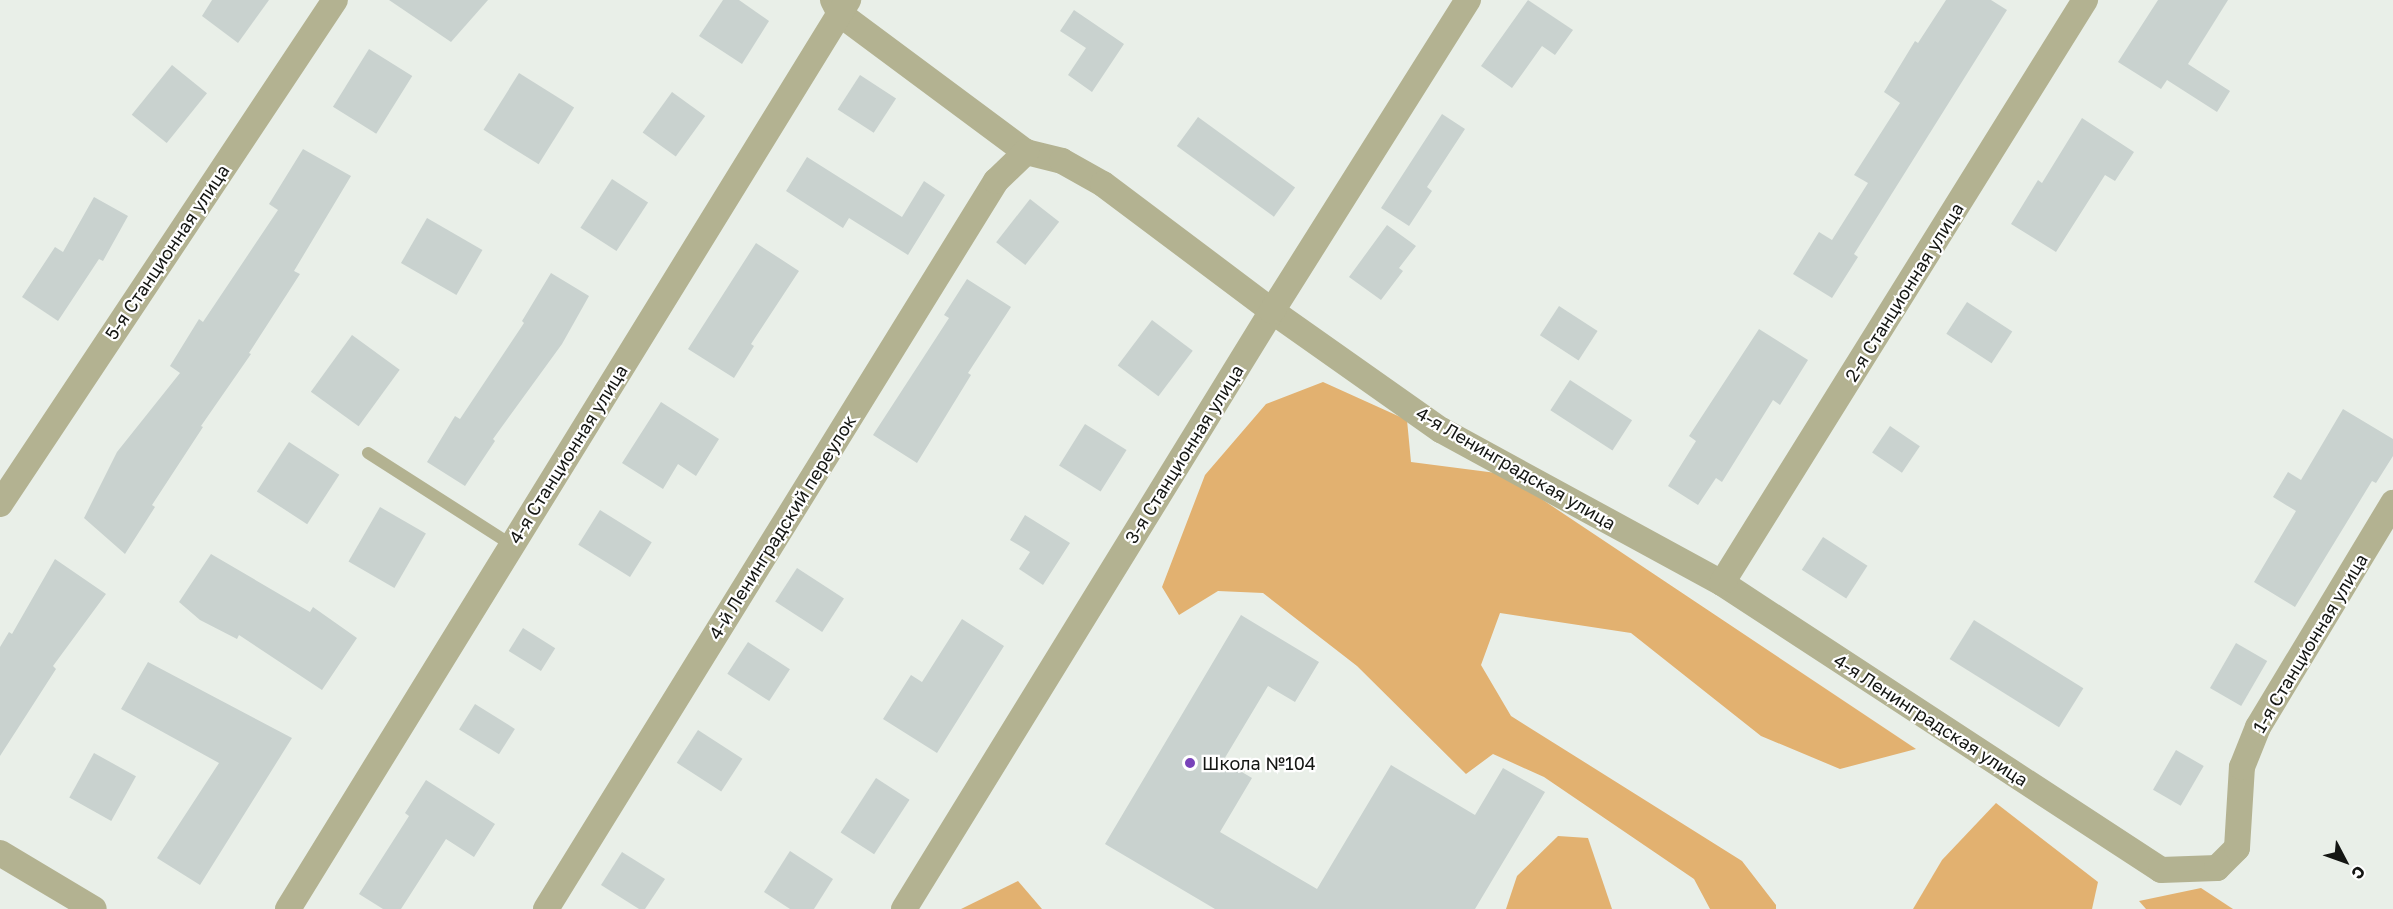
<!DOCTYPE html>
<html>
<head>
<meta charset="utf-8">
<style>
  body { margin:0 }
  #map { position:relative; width:2393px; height:909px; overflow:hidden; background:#e9efe8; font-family:"Golos Text",sans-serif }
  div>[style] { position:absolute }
  .forest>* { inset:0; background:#e2b170 }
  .building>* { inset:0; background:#c9d2cf; transform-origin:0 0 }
  .service>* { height:12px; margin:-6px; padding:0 6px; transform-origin:6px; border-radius:6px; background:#b3b291 }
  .minor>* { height:26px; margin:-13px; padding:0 13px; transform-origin:13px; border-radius:13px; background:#b3b291 }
  .dots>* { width:16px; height:16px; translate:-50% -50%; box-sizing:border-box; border:3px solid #fff; border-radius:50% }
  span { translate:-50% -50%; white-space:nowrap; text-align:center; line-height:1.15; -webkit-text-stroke:4.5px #fff; paint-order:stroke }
  .street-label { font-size:18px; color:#141613 }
  .poi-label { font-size:18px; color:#141613 }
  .left { translate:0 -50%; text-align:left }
  .north { position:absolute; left:2315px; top:831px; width:60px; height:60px; -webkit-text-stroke:4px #fff; paint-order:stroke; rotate:131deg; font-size:16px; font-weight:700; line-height:24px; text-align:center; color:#141613 }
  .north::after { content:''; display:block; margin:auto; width:21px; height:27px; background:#141613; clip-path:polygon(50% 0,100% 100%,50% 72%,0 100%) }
</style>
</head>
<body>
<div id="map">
  <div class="forest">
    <i style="clip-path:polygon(1323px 382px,1407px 420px,1411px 462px,1504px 474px,1916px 749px,1840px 769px,1761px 736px,1631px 633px,1500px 613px,1481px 665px,1511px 716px,1742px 861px,1776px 905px,1776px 909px,1710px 909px,1694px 879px,1544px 777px,1493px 754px,1466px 774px,1357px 666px,1263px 593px,1218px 591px,1179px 615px,1162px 587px,1205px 475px,1266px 404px)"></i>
    <i style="clip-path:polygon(1996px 803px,2098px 882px,2092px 909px,1913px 909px,1942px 860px)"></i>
    <i style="clip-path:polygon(1558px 836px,1588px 838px,1612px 909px,1506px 909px,1517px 876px)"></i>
    <i style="clip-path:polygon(1018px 881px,1042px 909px,961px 909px)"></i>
    <i style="clip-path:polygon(2201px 888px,2233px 909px,2146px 909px,2139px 901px)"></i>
  </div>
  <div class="building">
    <i style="clip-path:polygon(212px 0,269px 0,238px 43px,202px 16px)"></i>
    <i style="clip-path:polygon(389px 0,488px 0,451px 42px)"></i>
    <i style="clip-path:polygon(723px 0,739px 0,769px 21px,742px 64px,699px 36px)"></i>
    <i style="clip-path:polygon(1528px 0,1573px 30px,1555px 55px,1542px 46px,1512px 88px,1481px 66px)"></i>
    <i style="clip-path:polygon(1946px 0,1991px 0,2007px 10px,1854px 254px,1858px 257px,1832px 298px,1793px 274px,1819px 232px,1832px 240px,1868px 183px,1854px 175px,1900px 103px,1884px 92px,1915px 41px,1918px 43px)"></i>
    <i style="clip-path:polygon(2158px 0,2228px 0,2188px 64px,2230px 91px,2217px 112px,2167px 80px,2161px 89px,2118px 62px)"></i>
    <i style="clip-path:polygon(1074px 10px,1124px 44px,1092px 92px,1068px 75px,1086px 48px,1060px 31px)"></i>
    <i style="left:369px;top:49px;width:51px;height:68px;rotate:32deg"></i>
    <i style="left:172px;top:65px;width:45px;height:64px;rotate:39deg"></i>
    <i style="left:519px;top:73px;width:65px;height:67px;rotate:32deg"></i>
    <i style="left:860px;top:75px;width:43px;height:41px;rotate:33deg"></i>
    <i style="left:672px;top:92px;width:41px;height:50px;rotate:36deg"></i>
    <i style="clip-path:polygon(1442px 114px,1465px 129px,1427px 187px,1432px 191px,1409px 226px,1381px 208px)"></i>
    <i style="left:1198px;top:117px;width:120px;height:36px;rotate:36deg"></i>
    <i style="clip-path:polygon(2082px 118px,2134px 152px,2115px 181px,2105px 175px,2056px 252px,2011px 224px,2038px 180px,2042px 183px)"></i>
    <i style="clip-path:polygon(303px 149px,351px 176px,294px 271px,300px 274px,249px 353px,251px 354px,201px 426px,203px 427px,152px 505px,155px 507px,125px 554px,84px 518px,117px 452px,180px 373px,170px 366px,199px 319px,203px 322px,278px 210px,269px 204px)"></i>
    <i style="clip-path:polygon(807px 157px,902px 217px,924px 181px,945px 195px,908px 255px,849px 218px,843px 228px,786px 191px)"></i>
    <i style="left:612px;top:179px;width:43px;height:58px;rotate:33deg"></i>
    <i style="clip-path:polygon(94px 197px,128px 216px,103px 261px,99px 259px,58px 321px,22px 297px,55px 247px,63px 252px)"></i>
    <i style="left:1030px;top:199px;width:37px;height:55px;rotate:38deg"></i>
    <i style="left:427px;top:218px;width:64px;height:52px;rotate:30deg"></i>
    <i style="clip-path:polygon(1387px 225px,1416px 246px,1399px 268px,1403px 271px,1381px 300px,1349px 277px)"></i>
    <i style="clip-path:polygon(756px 243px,799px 271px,751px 344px,754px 346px,734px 378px,688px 349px)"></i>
    <i style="clip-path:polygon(551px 273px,589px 296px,562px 344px,493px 439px,495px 441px,465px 486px,427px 462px,455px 416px,460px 419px,524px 323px,522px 321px)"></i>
    <i style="clip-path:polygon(967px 279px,1011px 307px,968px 373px,971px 375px,917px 463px,873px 435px,949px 318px,944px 315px)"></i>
    <i style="left:1967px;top:302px;width:54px;height:38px;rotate:33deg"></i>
    <i style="left:1559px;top:306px;width:46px;height:35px;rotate:33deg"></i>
    <i style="left:1152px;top:320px;width:51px;height:57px;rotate:37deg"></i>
    <i style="clip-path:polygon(1759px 329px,1808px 360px,1780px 405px,1773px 400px,1722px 482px,1716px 478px,1698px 505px,1668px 486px,1696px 441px,1689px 436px)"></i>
    <i style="left:352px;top:335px;width:59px;height:70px;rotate:36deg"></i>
    <i style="left:1570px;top:380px;width:74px;height:36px;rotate:33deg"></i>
    <i style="clip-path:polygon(661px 402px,719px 439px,696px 476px,678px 464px,663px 489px,622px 463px)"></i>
    <i style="clip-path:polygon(2343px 409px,2393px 439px,2393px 456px,2376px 483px,2372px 481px,2295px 607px,2254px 582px,2296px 511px,2273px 497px,2288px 472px,2301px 480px)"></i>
    <i style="left:1085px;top:424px;width:49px;height:49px;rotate:32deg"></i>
    <i style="left:1890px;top:426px;width:36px;height:32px;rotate:34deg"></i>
    <i style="left:289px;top:442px;width:60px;height:59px;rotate:33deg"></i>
    <i style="left:380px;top:507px;width:53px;height:63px;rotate:30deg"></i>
    <i style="left:600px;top:510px;width:61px;height:41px;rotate:32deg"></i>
    <i style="clip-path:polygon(1025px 515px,1070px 543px,1043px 585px,1019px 569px,1030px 552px,1010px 540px)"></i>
    <i style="left:1823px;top:537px;width:53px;height:39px;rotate:33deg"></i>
    <i style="clip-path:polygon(211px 554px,310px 612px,313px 607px,357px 638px,322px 690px,239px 635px,237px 639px,200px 620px,179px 602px)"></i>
    <i style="clip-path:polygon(55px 559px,106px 594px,53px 666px,56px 669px,0 756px,0 647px,9px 632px,12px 634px)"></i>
    <i style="left:797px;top:568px;width:56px;height:40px;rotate:33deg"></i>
    <i style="clip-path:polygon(1241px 615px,1319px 662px,1295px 702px,1268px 686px,1223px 761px,1252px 778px,1220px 832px,1317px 889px,1391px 765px,1475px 815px,1503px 768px,1545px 792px,1475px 909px,1215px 909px,1105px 844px)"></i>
    <i style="clip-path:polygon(962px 619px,1004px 646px,937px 753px,883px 719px,911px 675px,922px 682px)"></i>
    <i style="left:1974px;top:620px;width:129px;height:46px;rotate:32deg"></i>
    <i style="left:523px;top:628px;width:38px;height:27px;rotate:32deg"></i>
    <i style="left:748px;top:642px;width:50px;height:38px;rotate:33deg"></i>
    <i style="left:2236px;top:643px;width:36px;height:52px;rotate:30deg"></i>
    <i style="clip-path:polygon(148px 662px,292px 738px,200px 885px,157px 858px,219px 763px,121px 709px)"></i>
    <i style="left:475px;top:704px;width:47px;height:30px;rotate:32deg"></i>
    <i style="left:698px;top:730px;width:53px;height:39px;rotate:33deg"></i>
    <i style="left:2176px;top:750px;width:32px;height:46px;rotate:30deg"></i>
    <i style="left:94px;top:753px;width:48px;height:51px;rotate:29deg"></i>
    <i style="left:876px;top:778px;width:40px;height:65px;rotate:33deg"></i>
    <i style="clip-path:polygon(426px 780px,495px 824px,474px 857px,446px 839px,401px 909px,383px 909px,359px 894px,409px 816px,405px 813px)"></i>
    <i style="clip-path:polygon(790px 851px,833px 879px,814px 909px,790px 909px,764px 892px)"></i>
    <i style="clip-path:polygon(622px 852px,665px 879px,645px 909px,639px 909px,601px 885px)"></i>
  </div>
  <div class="service">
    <i style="left:368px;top:453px;width:171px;rotate:32.6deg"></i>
  </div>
  <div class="minor">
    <i style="left:833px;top:0;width:16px;rotate:63deg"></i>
    <i style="left:840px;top:14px;width:232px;rotate:36.6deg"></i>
    <i style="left:1026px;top:152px;width:37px;rotate:14deg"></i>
    <i style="left:1062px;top:161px;width:47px;rotate:29.3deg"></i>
    <i style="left:1103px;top:184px;width:211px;rotate:36.9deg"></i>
    <i style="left:1272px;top:311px;width:207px;rotate:35.2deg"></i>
    <i style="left:1441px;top:430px;width:320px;rotate:28.6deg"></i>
    <i style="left:1722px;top:583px;width:524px;rotate:33.17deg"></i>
    <i style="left:2161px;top:870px;width:56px;rotate:-2deg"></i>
    <i style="left:2217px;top:868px;width:28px;rotate:-45deg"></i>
    <i style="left:2237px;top:848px;width:81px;rotate:-86.5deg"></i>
    <i style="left:2242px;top:767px;width:43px;rotate:-68.2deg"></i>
    <i style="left:2258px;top:727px;width:262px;rotate:-58.9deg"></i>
    <i style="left:0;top:504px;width:605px;rotate:-56.39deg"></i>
    <i style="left:1722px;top:583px;width:687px;rotate:-58.09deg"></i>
    <i style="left:0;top:853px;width:109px;rotate:30.8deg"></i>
    <i style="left:288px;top:909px;width:1068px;rotate:-58.36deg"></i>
    <i style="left:546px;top:909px;width:856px;rotate:-58.28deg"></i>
    <i style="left:996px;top:181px;width:42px;rotate:-44deg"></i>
    <i style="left:904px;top:909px;width:702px;rotate:-58.39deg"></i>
    <i style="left:1272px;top:311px;width:368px;rotate:-57.8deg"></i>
  </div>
  <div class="dots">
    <i style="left:1190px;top:763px;background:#7943ba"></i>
  </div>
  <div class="street-label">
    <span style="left:167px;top:252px;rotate:-56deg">5-я Станционная улица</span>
    <span style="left:1904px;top:292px;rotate:-58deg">2-я Станционная улица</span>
    <span style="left:568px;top:454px;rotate:-58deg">4-я Станционная улица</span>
    <span style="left:1184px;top:454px;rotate:-58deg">3-я Станционная улица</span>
    <span style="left:1516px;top:468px;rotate:30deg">4-я Ленинградская улица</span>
    <span style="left:782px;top:527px;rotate:-58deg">4-й Ленинградский переулок</span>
    <span style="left:2310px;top:643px;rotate:-59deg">1-я Станционная улица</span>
    <span style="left:1931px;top:720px;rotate:33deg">4-я Ленинградская улица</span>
  </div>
  <div class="poi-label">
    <span class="left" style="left:1202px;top:763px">Школа №104</span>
  </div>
  <div class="north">С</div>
</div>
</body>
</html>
